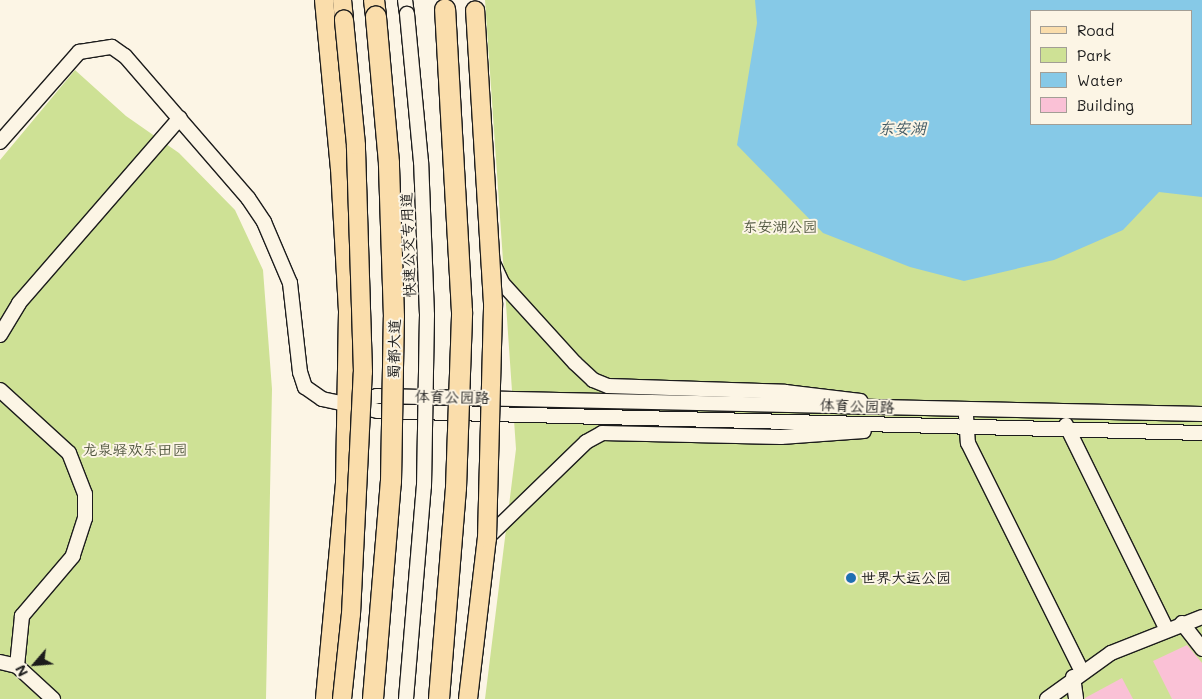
<!DOCTYPE html>
<html>
<head>
<meta charset="utf-8">
<style>
  body { margin:0 }
  #map { position:relative; width:1202px; height:699px; overflow:hidden; background:#fcf5e5; font-family:Mali,"LXGW WenKai TC",sans-serif }
  div>[style] { position:absolute }
  .green>* { inset:0; background:#cee195 }
  .water>* { inset:0; background:#86c9e7 }
  .building>* { inset:0; background:#fac1d6 }
  .roads { filter:drop-shadow(1px 0 #1c1c1c) drop-shadow(-1px 0 #1c1c1c) drop-shadow(0 1px #1c1c1c) drop-shadow(0 -1px #1c1c1c) }
  .minor>* { height:14px; margin:-7px; padding:0 7px; transform-origin:7px; border-radius:7px; background:#fcf5e5 }
  .major>* { height:18px; margin:-9px; padding:0 9px; transform-origin:9px; border-radius:9px; background:#faddab }
  .highway>* { height:20px; margin:-10px; padding:0 10px; transform-origin:10px; border-radius:10px; background:#faddab }
  .bridges { filter:drop-shadow(1px 0 #1c1c1c) drop-shadow(-1px 0 #1c1c1c) drop-shadow(0 1px #1c1c1c) drop-shadow(0 -1px #1c1c1c) }
  .minor-bridge>* { height:14px; margin:-7px; padding:0 7px; transform-origin:7px; border-radius:7px; background:#fcf5e5 }
  .major-bridge>* { height:18px; margin:-9px; padding:0 9px; transform-origin:9px; border-radius:9px; background:#faddab }
  .highway-bridge>* { height:20px; margin:-10px; padding:0 10px; transform-origin:10px; border-radius:10px; background:#faddab }
  .dots>* { width:14px; height:14px; translate:-50% -50%; box-sizing:border-box; border:2px solid #fcf5e5; border-radius:50% }
  span { translate:-50% -50%; white-space:nowrap; text-align:center; line-height:1.15; -webkit-text-stroke:4px #fcf5e5; paint-order:stroke }
  .park-label { font-size:15px; color:#515740 }
  .street-label { font-size:15px; color:#1c1c1c }
  .poi-label { font-size:15px; color:#1c1c1c }
  .left { translate:0 -50%; text-align:left }
  .water-label { font-size:16px; color:#415963; font-style:italic }
  .legend { position:absolute; left:1030px; top:10px; width:162px; height:115px; box-sizing:border-box; background:#fcf5e5; border:1px solid #a29e95; margin:0; padding:6px 9px; list-style:none; font-size:15px; color:#1c1c1c }
  .legend li { display:flex; align-items:center; gap:10px; height:25px }
  .legend b { width:25px; border:1px solid #a29e95 }
  .north { position:absolute; left:10px; top:639px; width:50px; height:50px; -webkit-text-stroke:4px #fcf5e5; paint-order:stroke; rotate:243deg; font-size:14px; font-weight:700; line-height:20px; text-align:center; color:#1c1c1c }
  .north::after { content:''; display:block; margin:auto; width:18px; height:22px; background:#1c1c1c; clip-path:polygon(50% 0,100% 100%,50% 72%,0 100%) }
</style>
</head>
<body>
<div id="map">
  <div class="green">
    <i style="clip-path:polygon(evenodd,485px 0,1202px 0,1202px 699px,485px 699px,516px 449px,485px 0,1031px 11px,1191px 11px,1191px 124px,1031px 124px,1031px 11px)"></i>
    <i style="clip-path:polygon(75px 70px,126px 116px,179px 153px,235px 210px,263px 270px,272px 389px,266px 699px,0 699px,0 160px)"></i>
  </div>
  <div class="water">
    <i style="clip-path:polygon(evenodd,755px 0,1202px 0,1202px 197px,1159px 192px,1123px 230px,1054px 260px,964px 281px,910px 267px,823px 233px,737px 145px,757px 23px,755px 0,1031px 11px,1191px 11px,1191px 124px,1031px 124px,1031px 11px)"></i>
  </div>
  <div class="building">
    <i style="clip-path:polygon(1187px 645px,1202px 663px,1202px 699px,1172px 699px,1153px 661px)"></i>
    <i style="clip-path:polygon(1122px 678px,1133px 699px,1085px 699px,1085px 698px)"></i>
  </div>
  <div class="roads">
    <div class="minor">
      <i style="left:405px;top:0;width:14px;rotate:82deg"></i>
      <i style="left:0;top:142px;width:120px;rotate:-48.7deg"></i>
      <i style="left:79px;top:52px;width:33px;rotate:-9deg"></i>
      <i style="left:112px;top:47px;width:16px;rotate:35deg"></i>
      <i style="left:125px;top:56px;width:188px;rotate:49.1deg"></i>
      <i style="left:248px;top:198px;width:29px;rotate:56deg"></i>
      <i style="left:264px;top:222px;width:66px;rotate:66.9deg"></i>
      <i style="left:290px;top:283px;width:90px;rotate:83.6deg"></i>
      <i style="left:300px;top:372px;width:16px;rotate:72deg"></i>
      <i style="left:305px;top:387px;width:21px;rotate:35deg"></i>
      <i style="left:322px;top:399px;width:57px;rotate:12.1deg"></i>
      <i style="left:378px;top:411px;width:824px;rotate:1.53deg"></i>
      <i style="left:493px;top:263px;width:23px;rotate:65deg"></i>
      <i style="left:503px;top:284px;width:107px;rotate:47.7deg"></i>
      <i style="left:575px;top:363px;width:25px;rotate:43deg"></i>
      <i style="left:593px;top:380px;width:16px;rotate:22deg"></i>
      <i style="left:608px;top:386px;width:177px;rotate:1.9deg"></i>
      <i style="left:785px;top:392px;width:76px;rotate:6.8deg"></i>
      <i style="left:0;top:335px;width:37px;rotate:-59deg"></i>
      <i style="left:19px;top:303px;width:245px;rotate:-49deg"></i>
      <i style="left:0;top:390px;width:93px;rotate:42.4deg"></i>
      <i style="left:69px;top:453px;width:44px;rotate:68.7deg"></i>
      <i style="left:85px;top:494px;width:24px;rotate:90deg"></i>
      <i style="left:85px;top:518px;width:40px;rotate:108deg"></i>
      <i style="left:73px;top:556px;width:79px;rotate:130.4deg"></i>
      <i style="left:22px;top:616px;width:50px;rotate:95.7deg"></i>
      <i style="left:354px;top:403px;width:24px;rotate:-17deg"></i>
      <i style="left:377px;top:396px;width:825px;rotate:1.25deg"></i>
      <i style="left:966px;top:416px;width:27px;rotate:86deg"></i>
      <i style="left:968px;top:443px;width:256px;rotate:63.5deg"></i>
      <i style="left:1066px;top:425px;width:226px;rotate:63.8deg"></i>
      <i style="left:487px;top:538px;width:138px;rotate:-44.1deg"></i>
      <i style="left:586px;top:442px;width:18px;rotate:-29deg"></i>
      <i style="left:602px;top:433px;width:179px;rotate:1.3deg"></i>
      <i style="left:781px;top:437px;width:83px;rotate:-4.1deg"></i>
      <i style="left:1182px;top:623px;width:33px;rotate:52deg"></i>
      <i style="left:0;top:662px;width:17px;rotate:13deg"></i>
      <i style="left:17px;top:666px;width:49px;rotate:42.5deg"></i>
      <i style="left:1073px;top:677px;width:22px;rotate:82deg"></i>
      <i style="left:1047px;top:699px;width:79px;rotate:-35.7deg"></i>
      <i style="left:1111px;top:653px;width:98px;rotate:-21.6deg"></i>
    </div>
    <div class="major">
      <i style="left:324px;top:0;width:169px;rotate:84.6deg"></i>
      <i style="left:340px;top:168px;width:144px;rotate:86.8deg"></i>
      <i style="left:348px;top:312px;width:171px;rotate:91deg"></i>
      <i style="left:345px;top:483px;width:217px;rotate:95.3deg"></i>
      <i style="left:342px;top:0;width:20px;rotate:84deg"></i>
    </div>
    <div class="highway">
      <i style="left:374px;top:0;width:17px;rotate:83deg"></i>
    </div>
  </div>
  <div class="bridges">
    <div class="minor-bridge">
      <i style="left:406px;top:699px;width:214px;rotate:-85.2deg"></i>
      <i style="left:424px;top:486px;width:171px;rotate:-89deg"></i>
      <i style="left:427px;top:315px;width:153px;rotate:-92.2deg"></i>
      <i style="left:421px;top:162px;width:149px;rotate:-95.4deg"></i>
    </div>
    <div class="major-bridge">
      <i style="left:342px;top:699px;width:85px;rotate:-84deg"></i>
      <i style="left:351px;top:614px;width:242px;rotate:-87.2deg"></i>
      <i style="left:363px;top:372px;width:227px;rotate:-91.8deg"></i>
      <i style="left:356px;top:145px;width:126px;rotate:-95.5deg"></i>
      <i style="left:468px;top:699px;width:162px;rotate:-83.3deg"></i>
      <i style="left:487px;top:538px;width:235px;rotate:-88.5deg"></i>
      <i style="left:493px;top:303px;width:293px;rotate:-93.5deg"></i>
    </div>
    <div class="highway-bridge">
      <i style="left:373px;top:699px;width:218px;rotate:-85.3deg"></i>
      <i style="left:391px;top:482px;width:165px;rotate:-89deg"></i>
      <i style="left:394px;top:317px;width:154px;rotate:-91.9deg"></i>
      <i style="left:389px;top:163px;width:147px;rotate:-95.1deg"></i>
      <i style="left:439px;top:699px;width:212px;rotate:-85.4deg"></i>
      <i style="left:456px;top:488px;width:176px;rotate:-88deg"></i>
      <i style="left:462px;top:312px;width:303px;rotate:-93.2deg"></i>
    </div>
  </div>
  <div class="dots">
    <i style="left:851px;top:578px;background:#1f6fb2"></i>
  </div>
  <div class="park-label">
    <span style="left:780px;top:227px">东安湖公园</span>
    <span style="left:135px;top:450px">龙泉驿欢乐田园</span>
  </div>
  <div class="street-label">
    <span style="left:408px;top:245px;rotate:-92deg">快速公交专用道</span>
    <span style="left:394px;top:349px;rotate:-89deg">蜀都大道</span>
    <span style="left:452px;top:397px;rotate:1deg">体育公园路</span>
    <span style="left:857px;top:406px;rotate:2deg">体育公园路</span>
  </div>
  <div class="poi-label">
    <span class="left" style="left:861px;top:578px">世界大运公园</span>
  </div>
  <div class="water-label">
    <span style="left:902px;top:128px">东安湖</span>
  </div>
  <ul class="legend">
  <li><b style="height:6px;background:#faddab"></b>Road</li>
  <li><b style="height:14px;background:#cee195"></b>Park</li>
  <li><b style="height:14px;background:#86c9e7"></b>Water</li>
  <li><b style="height:14px;background:#fac1d6"></b>Building</li>
  </ul>
  <div class="north">N</div>
</div>
</body>
</html>
